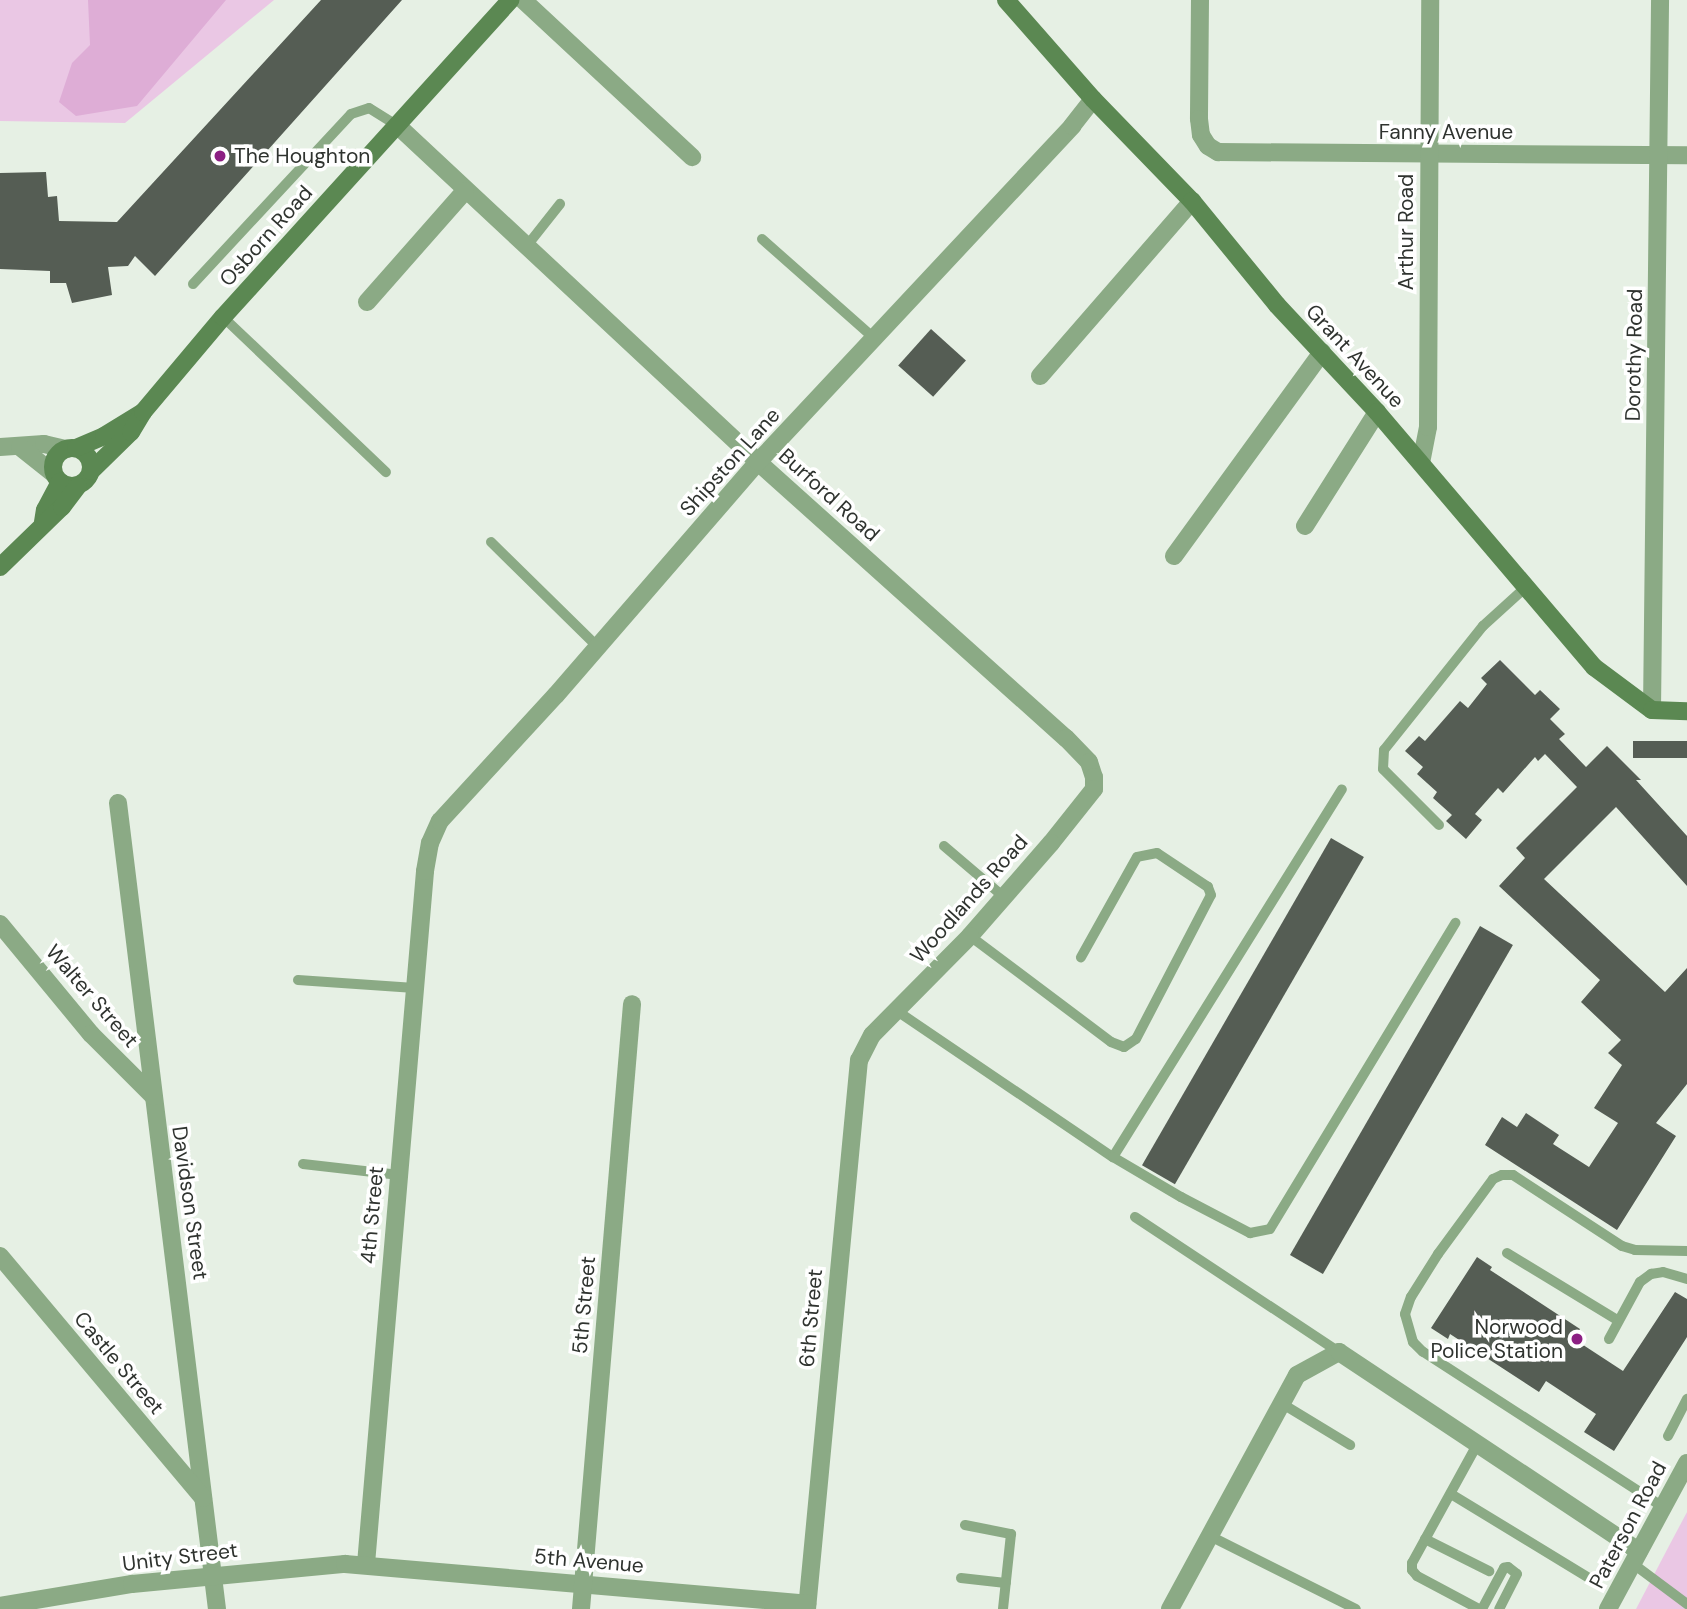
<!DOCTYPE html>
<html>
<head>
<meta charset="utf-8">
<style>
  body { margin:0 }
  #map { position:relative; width:1687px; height:1609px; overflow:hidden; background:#e6f0e4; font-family:"DM Sans",sans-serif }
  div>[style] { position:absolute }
  .green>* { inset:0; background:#eac7e4 }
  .water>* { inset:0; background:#deadd6 }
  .building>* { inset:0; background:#555d54; transform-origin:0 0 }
  .lane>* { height:10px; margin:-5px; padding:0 5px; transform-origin:5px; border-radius:5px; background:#8baa85 }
  .street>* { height:18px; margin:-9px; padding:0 9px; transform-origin:9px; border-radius:9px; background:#8baa85 }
  .secondary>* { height:18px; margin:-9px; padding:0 9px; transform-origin:9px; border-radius:9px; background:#5b8852 }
  .secondary>.ring { margin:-9px; padding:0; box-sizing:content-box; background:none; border:18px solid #5b8852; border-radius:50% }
  .dots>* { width:19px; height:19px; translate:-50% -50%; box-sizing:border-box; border:4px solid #fff; border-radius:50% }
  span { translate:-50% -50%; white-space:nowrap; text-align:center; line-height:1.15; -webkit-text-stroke:7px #fff; paint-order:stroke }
  .street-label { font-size:21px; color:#2f332f }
  .poi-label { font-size:21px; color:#2f332f }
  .left { translate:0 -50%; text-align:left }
  .right { translate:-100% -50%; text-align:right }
</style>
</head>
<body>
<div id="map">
  <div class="green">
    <i style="clip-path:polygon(0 0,274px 0,125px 123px,0 121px)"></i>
    <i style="clip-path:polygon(1687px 1512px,1687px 1609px,1636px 1609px,1670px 1544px)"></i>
  </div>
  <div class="water">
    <i style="clip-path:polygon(88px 0,226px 0,137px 106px,76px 116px,59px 102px,72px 63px,90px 45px)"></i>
  </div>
  <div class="building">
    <i style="clip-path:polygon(321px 0,402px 0,155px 276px,135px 256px,128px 266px,108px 267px,112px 295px,72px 303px,66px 283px,50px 283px,50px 271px,0 269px,0 173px,46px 172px,48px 197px,57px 196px,59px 221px,117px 222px)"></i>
    <i style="left:931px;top:329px;width:47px;height:49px;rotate:42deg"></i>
    <i style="clip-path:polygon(1500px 660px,1535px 695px,1540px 690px,1560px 709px,1550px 719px,1565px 734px,1559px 739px,1586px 767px,1607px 746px,1641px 780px,1636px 780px,1687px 836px,1687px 886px,1616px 807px,1544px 879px,1665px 992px,1687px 968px,1687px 1084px,1656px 1123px,1676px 1136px,1617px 1230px,1485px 1145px,1502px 1117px,1517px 1127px,1526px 1113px,1559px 1135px,1553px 1144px,1589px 1167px,1618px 1123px,1594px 1108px,1622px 1065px,1608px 1053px,1621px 1040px,1581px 1002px,1600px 980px,1499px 886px,1525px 858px,1516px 848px,1577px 787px,1545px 754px,1538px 761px,1535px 757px,1503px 793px,1498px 788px,1475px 814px,1482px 820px,1466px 839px,1446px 821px,1452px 815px,1433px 798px,1437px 792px,1417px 774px,1423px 767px,1405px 751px,1419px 736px,1425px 741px,1460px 701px,1468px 708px,1487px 684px,1481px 678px)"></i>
    <i style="left:1687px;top:741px;width:17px;height:54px;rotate:90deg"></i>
    <i style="left:1331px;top:838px;width:38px;height:378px;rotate:30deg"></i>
    <i style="left:1480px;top:926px;width:38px;height:380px;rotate:30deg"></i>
    <i style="clip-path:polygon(1477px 1257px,1492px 1267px,1490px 1270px,1580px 1329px,1574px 1339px,1623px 1371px,1675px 1292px,1687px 1299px,1687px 1337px,1614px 1451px,1584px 1432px,1596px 1414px,1546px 1381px,1539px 1392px,1450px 1334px,1448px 1339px,1431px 1328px)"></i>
  </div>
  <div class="lane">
    <i style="left:762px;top:239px;width:149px;rotate:41.5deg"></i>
    <i style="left:526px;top:247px;width:55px;rotate:-51.7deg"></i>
    <i style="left:193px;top:284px;width:232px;rotate:-47.1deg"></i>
    <i style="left:351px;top:114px;width:19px;rotate:-18deg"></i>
    <i style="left:369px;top:108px;width:34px;rotate:32deg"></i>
    <i style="left:223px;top:317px;width:225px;rotate:43.6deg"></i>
    <i style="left:491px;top:542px;width:150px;rotate:44.5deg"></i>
    <i style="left:1439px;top:825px;width:79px;rotate:-135deg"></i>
    <i style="left:1383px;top:769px;width:19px;rotate:-87deg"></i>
    <i style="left:1384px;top:750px;width:159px;rotate:-51.4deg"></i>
    <i style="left:1483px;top:626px;width:58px;rotate:-42.2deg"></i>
    <i style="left:944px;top:846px;width:79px;rotate:40.4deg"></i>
    <i style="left:970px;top:936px;width:176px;rotate:36.9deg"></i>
    <i style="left:1111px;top:1042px;width:14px;rotate:21deg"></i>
    <i style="left:1124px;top:1047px;width:14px;rotate:-34deg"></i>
    <i style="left:1136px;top:1039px;width:162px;rotate:-62.5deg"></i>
    <i style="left:1211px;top:895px;width:9px;rotate:-111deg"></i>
    <i style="left:1208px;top:887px;width:61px;rotate:-146.3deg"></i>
    <i style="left:1157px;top:853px;width:20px;rotate:169deg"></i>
    <i style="left:1137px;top:857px;width:115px;rotate:119.2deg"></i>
    <i style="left:298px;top:980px;width:117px;rotate:3.9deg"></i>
    <i style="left:897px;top:1011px;width:261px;rotate:34.1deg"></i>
    <i style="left:1113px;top:1157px;width:433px;rotate:-58.1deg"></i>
    <i style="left:1113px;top:1157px;width:79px;rotate:30.5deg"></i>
    <i style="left:1181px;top:1197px;width:78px;rotate:27.6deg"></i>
    <i style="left:1250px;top:1233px;width:20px;rotate:-11deg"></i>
    <i style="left:1270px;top:1229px;width:358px;rotate:-58.8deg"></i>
    <i style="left:303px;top:1164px;width:97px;rotate:6.5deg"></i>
    <i style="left:1135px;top:1217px;width:245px;rotate:33.5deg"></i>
    <i style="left:1507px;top:1253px;width:129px;rotate:31.3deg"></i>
    <i style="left:1609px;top:1339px;width:65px;rotate:-61.5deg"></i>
    <i style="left:1640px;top:1282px;width:14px;rotate:-36deg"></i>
    <i style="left:1651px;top:1274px;width:12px;rotate:-9deg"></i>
    <i style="left:1663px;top:1272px;width:25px;rotate:16deg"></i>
    <i style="left:1281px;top:1403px;width:81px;rotate:31.3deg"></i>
    <i style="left:1668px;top:1436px;width:42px;rotate:-62.8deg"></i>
    <i style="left:1478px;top:1443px;width:137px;rotate:118.8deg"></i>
    <i style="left:1412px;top:1563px;width:7px;rotate:90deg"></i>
    <i style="left:1412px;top:1570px;width:8px;rotate:50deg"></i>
    <i style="left:1417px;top:1576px;width:70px;rotate:28deg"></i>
    <i style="left:1451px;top:1494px;width:162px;rotate:31.3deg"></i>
    <i style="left:1663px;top:1507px;width:286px;rotate:-147.1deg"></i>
    <i style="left:1423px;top:1352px;width:14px;rotate:-135deg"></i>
    <i style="left:1413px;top:1342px;width:29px;rotate:-106deg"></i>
    <i style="left:1405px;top:1314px;width:18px;rotate:-71deg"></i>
    <i style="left:1411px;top:1297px;width:51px;rotate:-57.9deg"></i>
    <i style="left:1438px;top:1254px;width:93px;rotate:-53.7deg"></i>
    <i style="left:1493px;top:1179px;width:10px;rotate:-24deg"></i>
    <i style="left:1502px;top:1175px;width:11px"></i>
    <i style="left:1513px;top:1175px;width:130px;rotate:33.1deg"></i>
    <i style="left:1622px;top:1246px;width:14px;rotate:17deg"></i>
    <i style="left:1635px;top:1250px;width:52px;rotate:1.1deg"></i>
    <i style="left:965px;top:1525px;width:47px;rotate:11.1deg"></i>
    <i style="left:1011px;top:1534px;width:75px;rotate:96.1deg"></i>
    <i style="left:1210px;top:1536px;width:163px;rotate:26.6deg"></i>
    <i style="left:1425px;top:1539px;width:72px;rotate:26.6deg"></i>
    <i style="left:1632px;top:1563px;width:69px;rotate:36.7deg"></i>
    <i style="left:961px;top:1578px;width:45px;rotate:6.3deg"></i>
    <i style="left:1482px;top:1609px;width:47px;rotate:-61.8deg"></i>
    <i style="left:1504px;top:1568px;width:4px;rotate:-14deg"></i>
    <i style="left:1508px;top:1567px;width:11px;rotate:38deg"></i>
    <i style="left:1517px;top:1574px;width:39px;rotate:117deg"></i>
  </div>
  <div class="street">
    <i style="left:523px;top:0;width:231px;rotate:42.9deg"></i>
    <i style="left:1200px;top:0;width:119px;rotate:90.5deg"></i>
    <i style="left:1199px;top:119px;width:16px;rotate:83deg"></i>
    <i style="left:1201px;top:135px;width:13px;rotate:58deg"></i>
    <i style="left:1208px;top:146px;width:12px;rotate:31deg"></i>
    <i style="left:1218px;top:152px;width:469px;rotate:0.4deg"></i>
    <i style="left:398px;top:126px;width:492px;rotate:43deg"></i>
    <i style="left:758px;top:462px;width:414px;rotate:41.9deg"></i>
    <i style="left:1066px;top:738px;width:33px;rotate:46deg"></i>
    <i style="left:1089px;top:762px;width:16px;rotate:72deg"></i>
    <i style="left:1094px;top:777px;width:12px;rotate:90deg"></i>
    <i style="left:1094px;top:789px;width:69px;rotate:128.5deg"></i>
    <i style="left:1051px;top:843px;width:123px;rotate:131.1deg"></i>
    <i style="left:970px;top:936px;width:139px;rotate:134.7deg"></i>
    <i style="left:872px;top:1035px;width:28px;rotate:117deg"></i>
    <i style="left:859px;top:1060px;width:551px;rotate:95.41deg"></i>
    <i style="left:367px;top:302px;width:148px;rotate:-48.6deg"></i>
    <i style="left:1040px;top:376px;width:232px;rotate:-49deg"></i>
    <i style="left:0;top:447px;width:44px;rotate:-3.9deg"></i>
    <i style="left:44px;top:444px;width:23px;rotate:13deg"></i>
    <i style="left:20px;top:447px;width:43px;rotate:38.5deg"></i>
    <i style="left:1421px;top:463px;width:37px;rotate:-79deg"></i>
    <i style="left:1428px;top:427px;width:427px;rotate:-89.7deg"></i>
    <i style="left:1305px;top:526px;width:135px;rotate:-57.7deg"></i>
    <i style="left:1174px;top:556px;width:252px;rotate:-54deg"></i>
    <i style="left:1652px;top:710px;width:710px;rotate:-89.35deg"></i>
    <i style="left:118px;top:803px;width:812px;rotate:83deg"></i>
    <i style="left:0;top:924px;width:143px;rotate:50.4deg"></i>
    <i style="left:91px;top:1034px;width:88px;rotate:45deg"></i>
    <i style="left:0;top:1256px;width:316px;rotate:50deg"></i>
    <i style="left:366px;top:1564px;width:696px;rotate:-85.13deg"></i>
    <i style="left:425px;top:871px;width:28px;rotate:-80deg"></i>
    <i style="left:430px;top:843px;width:24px;rotate:-66deg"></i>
    <i style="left:440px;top:821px;width:171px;rotate:-47.4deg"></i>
    <i style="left:556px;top:695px;width:308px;rotate:-49.1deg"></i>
    <i style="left:758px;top:462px;width:460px;rotate:-46.9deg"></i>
    <i style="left:1072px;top:126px;width:34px;rotate:-52deg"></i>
    <i style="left:0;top:1606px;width:134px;rotate:-9.5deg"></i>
    <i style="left:132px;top:1584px;width:214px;rotate:-5.4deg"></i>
    <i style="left:345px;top:1564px;width:464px;rotate:4.9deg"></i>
    <i style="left:581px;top:1609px;width:607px;rotate:-85.18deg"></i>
    <i style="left:1170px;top:1609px;width:266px;rotate:-61.5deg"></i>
    <i style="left:1297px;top:1375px;width:48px;rotate:-28.7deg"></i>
    <i style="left:1339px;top:1352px;width:360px;rotate:33.6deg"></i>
    <i style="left:1608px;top:1609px;width:166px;rotate:-61.6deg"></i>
  </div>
  <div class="secondary">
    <i style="left:1006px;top:0;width:132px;rotate:48.7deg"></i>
    <i style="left:1093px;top:99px;width:142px;rotate:45.9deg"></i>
    <i style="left:1192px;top:201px;width:134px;rotate:50.7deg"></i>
    <i style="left:1277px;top:305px;width:146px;rotate:46.9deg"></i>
    <i style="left:1377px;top:412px;width:335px;rotate:49.6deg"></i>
    <i style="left:1594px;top:667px;width:72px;rotate:36.6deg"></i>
    <i style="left:1652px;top:710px;width:35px;rotate:2deg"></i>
    <i class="ring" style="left:53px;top:448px;width:20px;height:20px"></i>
    <i style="left:76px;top:448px;width:30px;rotate:-23deg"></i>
    <i style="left:104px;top:436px;width:46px;rotate:-31.6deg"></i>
    <i style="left:91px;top:471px;width:56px;rotate:-44.3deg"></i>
    <i style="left:131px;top:432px;width:23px;rotate:-59deg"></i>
    <i style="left:143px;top:412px;width:124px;rotate:-49.9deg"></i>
    <i style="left:223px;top:317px;width:428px;rotate:-47.8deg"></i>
    <i style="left:43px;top:522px;width:12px;rotate:-81deg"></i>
    <i style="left:45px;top:510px;width:32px;rotate:-62deg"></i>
    <i style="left:0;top:567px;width:86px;rotate:-44.1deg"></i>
    <i style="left:62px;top:507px;width:26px;rotate:-53deg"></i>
  </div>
  <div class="dots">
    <i style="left:220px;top:156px;background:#8c1f83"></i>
    <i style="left:1577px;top:1339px;background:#8c1f83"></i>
  </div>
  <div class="street-label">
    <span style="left:1446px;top:132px">Fanny Avenue</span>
    <span style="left:1406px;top:232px;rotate:-90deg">Arthur Road</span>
    <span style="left:266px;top:236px;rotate:-48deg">Osborn Road</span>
    <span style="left:1634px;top:355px;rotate:-89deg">Dorothy Road</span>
    <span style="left:1355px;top:356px;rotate:47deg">Grant Avenue</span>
    <span style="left:730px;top:462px;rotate:-48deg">Shipston Lane</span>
    <span style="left:829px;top:495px;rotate:42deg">Burford Road</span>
    <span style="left:969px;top:899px;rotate:-48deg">Woodlands Road</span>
    <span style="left:92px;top:996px;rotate:49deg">Walter Street</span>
    <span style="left:190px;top:1203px;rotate:82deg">Davidson Street</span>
    <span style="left:372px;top:1215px;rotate:-85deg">4th Street</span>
    <span style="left:584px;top:1305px;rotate:-85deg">5th Street</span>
    <span style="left:811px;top:1318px;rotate:-85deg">6th Street</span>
    <span style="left:119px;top:1363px;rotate:50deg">Castle Street</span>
    <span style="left:1628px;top:1525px;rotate:-62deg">Paterson Road</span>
    <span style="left:180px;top:1557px;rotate:-7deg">Unity Street</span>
    <span style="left:589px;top:1561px;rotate:5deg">5th Avenue</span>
  </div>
  <div class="poi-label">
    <span class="left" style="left:234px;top:156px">The Houghton</span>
    <span class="right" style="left:1563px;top:1339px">Norwood<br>Police Station</span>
  </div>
</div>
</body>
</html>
